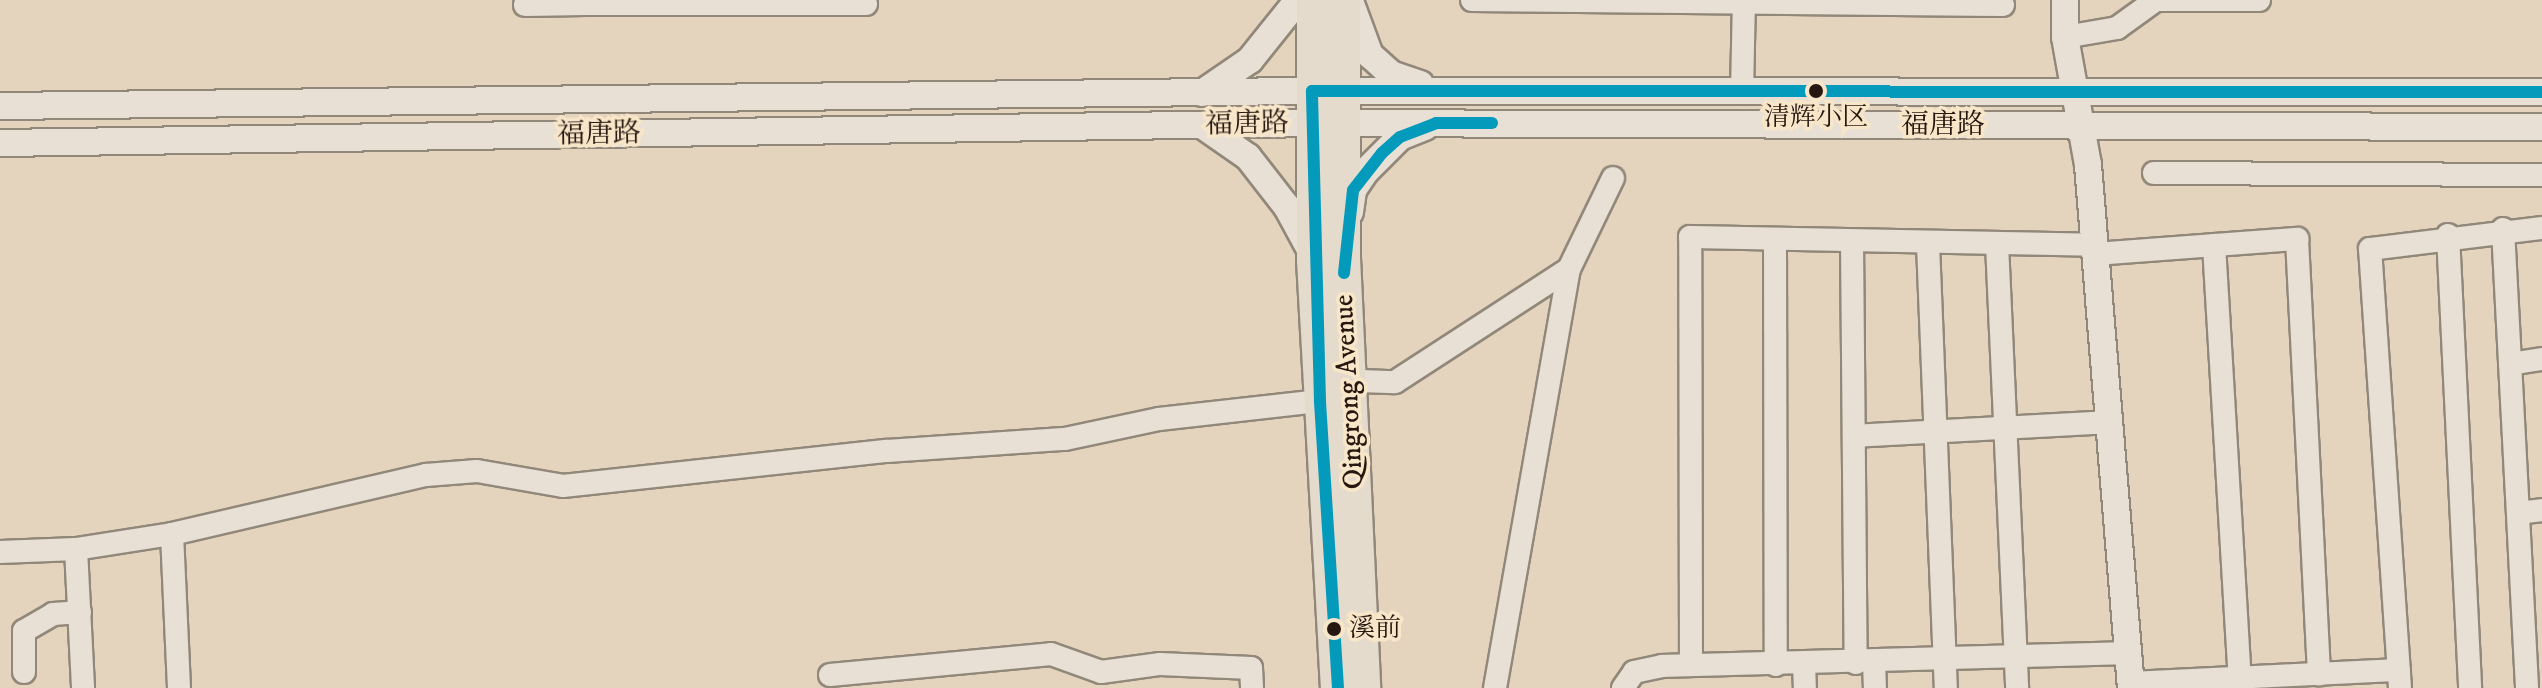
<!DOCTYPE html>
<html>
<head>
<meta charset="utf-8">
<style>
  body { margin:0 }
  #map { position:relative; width:2542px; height:688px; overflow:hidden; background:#e4d4bd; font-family:"IM FELL DW Pica","Noto Serif SC",serif }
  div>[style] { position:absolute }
  .roads { filter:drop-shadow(2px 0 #92887a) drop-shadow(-2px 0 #92887a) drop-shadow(0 2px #92887a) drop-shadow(0 -2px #92887a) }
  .minor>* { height:22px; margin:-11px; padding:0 11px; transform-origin:11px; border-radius:11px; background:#e8e0d4 }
  .tertiary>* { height:26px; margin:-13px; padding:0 13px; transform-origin:13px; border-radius:13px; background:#e8e0d4 }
  .primary>* { height:34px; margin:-17px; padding:0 17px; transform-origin:17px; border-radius:17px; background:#e4dbcd }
  .bus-1>* { height:12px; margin:-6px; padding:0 6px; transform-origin:6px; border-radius:6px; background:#049abb }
  .dots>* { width:22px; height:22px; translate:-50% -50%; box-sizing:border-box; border:4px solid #f8e6c9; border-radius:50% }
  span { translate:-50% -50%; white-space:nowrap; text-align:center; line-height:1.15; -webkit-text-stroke:7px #f8e6c9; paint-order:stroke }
  .bus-label { font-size:26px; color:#261811 }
  .left { translate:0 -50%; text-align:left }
  .street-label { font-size:28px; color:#261811 }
</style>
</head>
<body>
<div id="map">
  <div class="roads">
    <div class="minor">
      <i style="left:586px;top:0;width:4px;rotate:104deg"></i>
      <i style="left:585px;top:4px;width:281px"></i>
      <i style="left:1472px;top:0;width:531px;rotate:0.54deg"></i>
      <i style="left:2153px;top:0;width:106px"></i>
      <i style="left:525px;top:5px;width:60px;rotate:-1deg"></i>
      <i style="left:2065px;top:37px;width:53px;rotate:-9.8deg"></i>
      <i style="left:2117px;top:28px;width:44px;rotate:-35.8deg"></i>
      <i style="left:1742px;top:93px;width:93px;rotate:-88.8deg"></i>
      <i style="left:2154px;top:173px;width:388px;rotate:0.3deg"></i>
      <i style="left:2503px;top:229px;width:459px;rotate:87deg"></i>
      <i style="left:2448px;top:235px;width:454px;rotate:87.2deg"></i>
      <i style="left:1775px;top:240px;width:425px;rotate:89.9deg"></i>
      <i style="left:1852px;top:241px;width:422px;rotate:89.5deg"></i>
      <i style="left:1928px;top:244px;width:444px;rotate:87.7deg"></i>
      <i style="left:1997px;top:244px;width:444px;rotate:87.4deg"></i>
      <i style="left:2214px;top:245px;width:434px;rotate:86.6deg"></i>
      <i style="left:2096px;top:254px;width:202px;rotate:-4.3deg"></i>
      <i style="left:2297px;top:239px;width:436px;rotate:87.1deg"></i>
      <i style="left:2510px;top:364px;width:32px;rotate:-9deg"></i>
      <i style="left:1349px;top:400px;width:22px;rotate:-60deg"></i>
      <i style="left:1360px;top:381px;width:35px;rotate:2deg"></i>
      <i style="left:1395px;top:382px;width:207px;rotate:-33deg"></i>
      <i style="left:1854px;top:436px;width:256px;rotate:-3.1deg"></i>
      <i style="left:2518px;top:513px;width:24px;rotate:-7deg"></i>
      <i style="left:172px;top:534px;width:261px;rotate:-13.1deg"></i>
      <i style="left:426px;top:475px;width:51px;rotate:-4.5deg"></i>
      <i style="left:477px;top:471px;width:87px;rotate:9.9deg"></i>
      <i style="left:563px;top:486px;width:326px;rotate:-6.2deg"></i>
      <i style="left:887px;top:451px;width:178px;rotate:-3.9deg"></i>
      <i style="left:1065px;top:439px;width:96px;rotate:-12deg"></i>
      <i style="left:1159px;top:419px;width:162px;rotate:-6.4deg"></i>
      <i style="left:76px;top:549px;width:139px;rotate:87.1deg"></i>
      <i style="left:0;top:552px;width:76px;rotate:-2.3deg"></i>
      <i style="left:76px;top:549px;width:97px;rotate:-8.9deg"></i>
      <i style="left:172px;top:534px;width:154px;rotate:87.4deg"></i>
      <i style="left:1874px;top:662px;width:26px;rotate:88deg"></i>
      <i style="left:1804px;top:663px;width:25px;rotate:88deg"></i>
      <i style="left:1691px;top:665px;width:428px;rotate:-90.1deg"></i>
      <i style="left:1690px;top:237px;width:405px;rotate:1.1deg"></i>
      <i style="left:24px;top:672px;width:41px;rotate:-90deg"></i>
      <i style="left:24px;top:631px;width:34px;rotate:-30deg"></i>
      <i style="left:53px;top:614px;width:27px;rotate:-4deg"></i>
      <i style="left:830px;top:675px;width:222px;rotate:-5.4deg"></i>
      <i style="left:1051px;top:654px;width:53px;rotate:19.8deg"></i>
      <i style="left:1101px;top:672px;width:60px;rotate:-7.7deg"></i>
      <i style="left:1160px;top:664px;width:91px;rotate:2.5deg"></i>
      <i style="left:1251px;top:668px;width:20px;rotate:87deg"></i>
      <i style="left:2131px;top:683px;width:268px;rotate:-2.8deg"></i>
      <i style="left:1495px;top:688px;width:425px;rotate:-80deg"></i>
      <i style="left:1569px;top:269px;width:101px;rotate:-64.2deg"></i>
      <i style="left:1623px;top:688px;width:19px;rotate:-55deg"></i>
      <i style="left:1634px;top:672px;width:29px;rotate:-12deg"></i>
      <i style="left:1662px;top:666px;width:466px;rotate:-1.6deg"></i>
      <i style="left:2400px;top:688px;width:440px;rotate:-93.9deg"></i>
      <i style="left:2370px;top:249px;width:173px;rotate:-7deg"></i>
    </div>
    <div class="tertiary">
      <i style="left:2065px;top:0;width:37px;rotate:90deg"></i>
      <i style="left:2065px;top:37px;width:130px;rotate:79.8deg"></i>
      <i style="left:2088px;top:165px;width:525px;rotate:85.3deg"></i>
      <i style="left:1350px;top:1px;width:58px;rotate:69.7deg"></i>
      <i style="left:1370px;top:55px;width:28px;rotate:42deg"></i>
      <i style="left:1391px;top:74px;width:31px;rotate:19deg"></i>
      <i style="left:1202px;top:93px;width:58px;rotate:-34.5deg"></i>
      <i style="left:1250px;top:60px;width:77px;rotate:-51.3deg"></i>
      <i style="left:0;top:106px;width:1312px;rotate:-0.66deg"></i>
      <i style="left:1312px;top:91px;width:1230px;rotate:0.05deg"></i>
      <i style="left:1202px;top:125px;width:56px;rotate:34.8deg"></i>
      <i style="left:1248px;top:157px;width:63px;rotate:52deg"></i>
      <i style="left:1287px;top:207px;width:52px;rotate:61.5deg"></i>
      <i style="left:0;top:143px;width:1311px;rotate:-0.87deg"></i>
      <i style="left:1311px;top:123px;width:1231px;rotate:0.19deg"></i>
      <i style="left:1350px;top:212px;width:22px;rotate:-82deg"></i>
      <i style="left:1353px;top:190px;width:23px;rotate:-56deg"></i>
      <i style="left:1366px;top:171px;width:48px;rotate:-45deg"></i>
      <i style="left:1400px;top:137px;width:27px;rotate:-22deg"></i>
    </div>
    <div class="primary">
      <i style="left:1314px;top:0;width:260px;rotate:90deg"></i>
      <i style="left:1314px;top:260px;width:429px;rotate:86.8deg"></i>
      <i style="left:1343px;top:0;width:258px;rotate:90deg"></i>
      <i style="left:1343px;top:258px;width:430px;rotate:87.3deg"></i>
    </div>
  </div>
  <div class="bus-1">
    <i style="left:1344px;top:273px;width:83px;rotate:-83.8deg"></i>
    <i style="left:1353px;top:190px;width:47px;rotate:-51.9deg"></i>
    <i style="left:1382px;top:153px;width:24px;rotate:-42deg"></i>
    <i style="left:1400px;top:137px;width:39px;rotate:-21deg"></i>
    <i style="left:1436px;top:123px;width:56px"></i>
    <i style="left:1338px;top:688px;width:288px;rotate:-93.6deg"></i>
    <i style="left:1320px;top:401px;width:310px;rotate:-91.5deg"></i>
    <i style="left:1312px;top:91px;width:1230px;rotate:0.05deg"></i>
  </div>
  <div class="dots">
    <i style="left:1816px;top:91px;background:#261811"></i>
    <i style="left:1334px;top:629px;background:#261811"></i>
  </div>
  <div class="bus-label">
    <span style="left:1816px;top:118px">清辉小区</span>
    <span class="left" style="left:1349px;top:629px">溪前</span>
  </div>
  <div class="street-label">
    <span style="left:1247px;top:124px;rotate:-1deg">福唐路</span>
    <span style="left:1943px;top:125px">福唐路</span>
    <span style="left:599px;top:134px;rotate:-1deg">福唐路</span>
    <span style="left:1349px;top:392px;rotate:-93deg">Qingrong Avenue</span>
  </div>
</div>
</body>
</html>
